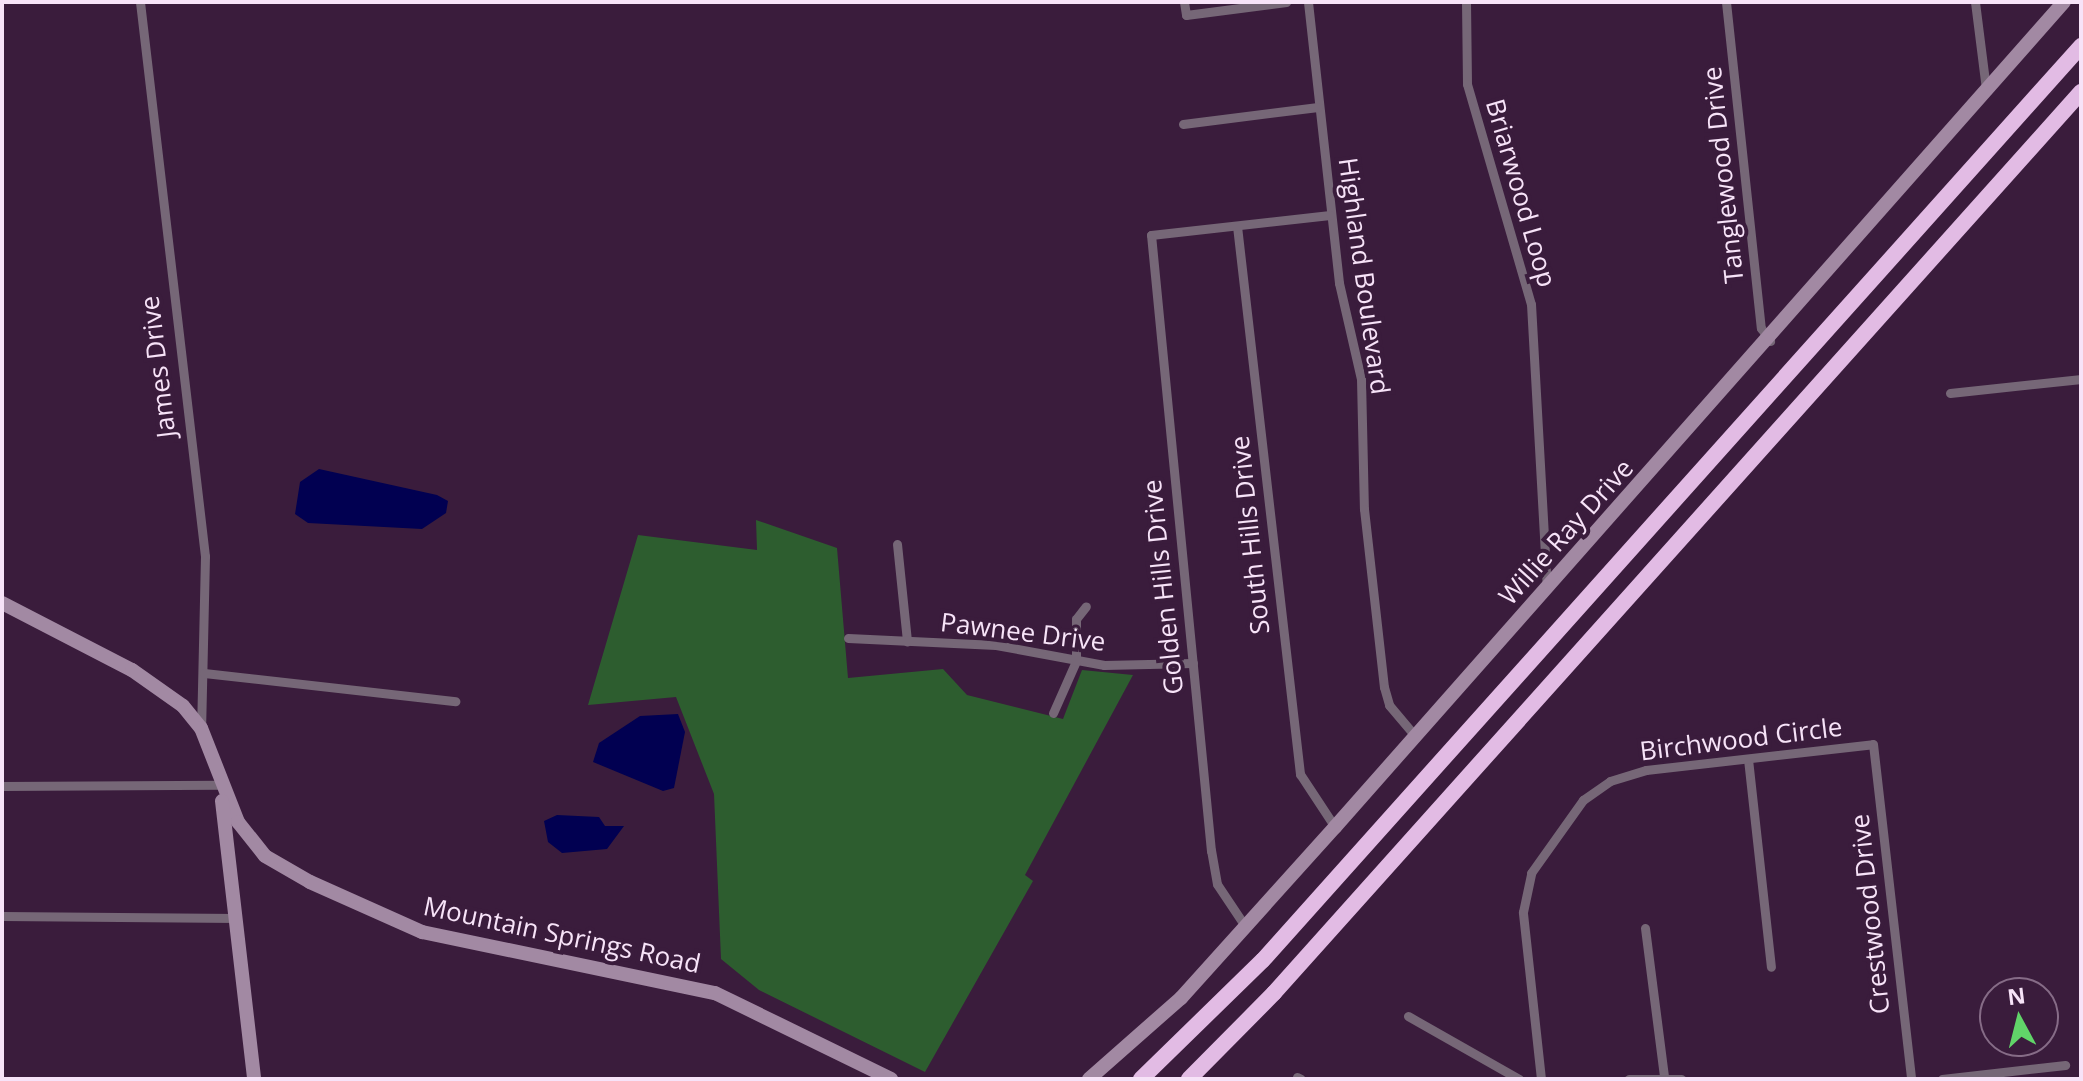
<!DOCTYPE html>
<html>
<head>
<meta charset="utf-8">
<style>
  body { margin:0 }
  #map { position:relative; width:2083px; height:1081px; overflow:hidden; background:#3a1c3c; font-family:"Open Sans",sans-serif }
  div>[style] { position:absolute }
  .green>* { inset:0; background:#2d5d2f }
  .water>* { inset:0; background:#010051 }
  .street>* { height:9px; margin:-4.5px; padding:0 4.5px; transform-origin:4.5px; border-radius:4.5px; background:#766777 }
  .secondary>* { height:14px; margin:-7px; padding:0 7px; transform-origin:7px; border-radius:7px; background:#a289a3 }
  .highway>* { height:16px; margin:-8px; padding:0 8px; transform-origin:8px; border-radius:8px; background:#e2bbe4 }
  span { translate:-50% -50%; white-space:nowrap; text-align:center; line-height:1.15; -webkit-text-stroke:8px #3a1c3c; paint-order:stroke }
  .street-label { font-size:26px; color:#f7e3f8 }
  .frame { position:absolute; inset:0; border:4px solid #f7e3f8; pointer-events:none }
  .north { position:absolute; left:1979px; top:977px; width:80px; height:80px; box-sizing:border-box; background:#3a1c3c; border:2px solid #866c87; border-radius:50%; rotate:353deg; font-size:22px; font-weight:700; line-height:32px; text-align:center; color:#f7e3f8 }
  .north::after { content:''; display:block; margin:auto; width:28px; height:36px; background:#61d469; clip-path:polygon(50% 0,100% 100%,50% 72%,0 100%) }
</style>
</head>
<body>
<div id="map">
  <div class="green">
    <i style="clip-path:polygon(756px 520px,837px 548px,848px 678px,943px 669px,967px 695px,1063px 719px,1082px 670px,1133px 675px,1025px 875px,1033px 881px,925px 1072px,759px 990px,721px 959px,714px 794px,676px 697px,588px 705px,638px 535px,757px 550px)"></i>
  </div>
  <div class="water">
    <i style="clip-path:polygon(319px 469px,437px 495px,448px 501px,446px 513px,422px 529px,308px 523px,295px 514px,300px 482px)"></i>
    <i style="clip-path:polygon(678px 714px,685px 732px,674px 788px,663px 791px,593px 762px,599px 743px,640px 716px)"></i>
    <i style="clip-path:polygon(557px 815px,599px 817px,605px 826px,624px 826px,607px 849px,562px 853px,548px 842px,544px 821px)"></i>
  </div>
  <div class="street">
    <i style="left:140px;top:2px;width:558px;rotate:83.31deg"></i>
    <i style="left:205px;top:556px;width:172px;rotate:91.3deg"></i>
    <i style="left:1184px;top:2px;width:13px;rotate:81deg"></i>
    <i style="left:1186px;top:15px;width:101px;rotate:-7.4deg"></i>
    <i style="left:1308px;top:2px;width:283px;rotate:83.7deg"></i>
    <i style="left:1339px;top:283px;width:98px;rotate:77.1deg"></i>
    <i style="left:1361px;top:379px;width:130px;rotate:88.7deg"></i>
    <i style="left:1364px;top:509px;width:179px;rotate:83.6deg"></i>
    <i style="left:1384px;top:687px;width:19px;rotate:74deg"></i>
    <i style="left:1389px;top:705px;width:42px;rotate:49.8deg"></i>
    <i style="left:1466px;top:2px;width:82px;rotate:89.3deg"></i>
    <i style="left:1467px;top:84px;width:229px;rotate:73.8deg"></i>
    <i style="left:1531px;top:304px;width:284px;rotate:86.8deg"></i>
    <i style="left:1726px;top:2px;width:328px;rotate:83.9deg"></i>
    <i style="left:1761px;top:328px;width:16px;rotate:55deg"></i>
    <i style="left:1975px;top:2px;width:88px;rotate:82.8deg"></i>
    <i style="left:1183px;top:124px;width:136px;rotate:-7.2deg"></i>
    <i style="left:1237px;top:226px;width:552px;rotate:83.44deg"></i>
    <i style="left:1300px;top:774px;width:64px;rotate:56.6deg"></i>
    <i style="left:1950px;top:393px;width:132px;rotate:-6.1deg"></i>
    <i style="left:897px;top:544px;width:98px;rotate:84.1deg"></i>
    <i style="left:848px;top:638px;width:148px;rotate:2.7deg"></i>
    <i style="left:996px;top:645px;width:110px;rotate:10.5deg"></i>
    <i style="left:1104px;top:665px;width:89px;rotate:-1.3deg"></i>
    <i style="left:204px;top:673px;width:253px;rotate:6.4deg"></i>
    <i style="left:1053px;top:713px;width:57px;rotate:-66.1deg"></i>
    <i style="left:1076px;top:661px;width:42px;rotate:-90deg"></i>
    <i style="left:1076px;top:619px;width:16px;rotate:-52deg"></i>
    <i style="left:1748px;top:759px;width:209px;rotate:83.7deg"></i>
    <i style="left:2px;top:786px;width:217px;rotate:-0.3deg"></i>
    <i style="left:2px;top:916px;width:235px;rotate:0.5deg"></i>
    <i style="left:1245px;top:926px;width:50px;rotate:-123.7deg"></i>
    <i style="left:1217px;top:884px;width:34px;rotate:-100deg"></i>
    <i style="left:1211px;top:851px;width:619px;rotate:-95.56deg"></i>
    <i style="left:1151px;top:235px;width:180px;rotate:-6.4deg"></i>
    <i style="left:1645px;top:928px;width:149px;rotate:82.7deg"></i>
    <i style="left:1408px;top:1016px;width:128px;rotate:29.6deg"></i>
    <i style="left:1297px;top:1077px;width:4px;rotate:27deg"></i>
    <i style="left:1541px;top:1079px;width:168px;rotate:-96.2deg"></i>
    <i style="left:1523px;top:912px;width:40px;rotate:-78deg"></i>
    <i style="left:1531px;top:873px;width:90px;rotate:-54.5deg"></i>
    <i style="left:1583px;top:800px;width:33px;rotate:-35deg"></i>
    <i style="left:1610px;top:781px;width:38px;rotate:-17deg"></i>
    <i style="left:1646px;top:770px;width:228px;rotate:-6.5deg"></i>
    <i style="left:1873px;top:744px;width:337px;rotate:83.5deg"></i>
    <i style="left:1629px;top:1079px;width:52px"></i>
    <i style="left:1942px;top:1079px;width:124px;rotate:-6.5deg"></i>
  </div>
  <div class="secondary">
    <i style="left:2px;top:603px;width:146px;rotate:27.3deg"></i>
    <i style="left:132px;top:670px;width:62px;rotate:35.2deg"></i>
    <i style="left:183px;top:706px;width:28px;rotate:51deg"></i>
    <i style="left:201px;top:728px;width:101px;rotate:68.5deg"></i>
    <i style="left:238px;top:822px;width:43px;rotate:51.5deg"></i>
    <i style="left:265px;top:856px;width:52px;rotate:30deg"></i>
    <i style="left:310px;top:882px;width:123px;rotate:24.1deg"></i>
    <i style="left:422px;top:932px;width:299px;rotate:11.8deg"></i>
    <i style="left:715px;top:993px;width:196px;rotate:26deg"></i>
    <i style="left:222px;top:801px;width:280px;rotate:83.4deg"></i>
    <i style="left:1089px;top:1079px;width:123px;rotate:-41.4deg"></i>
    <i style="left:1181px;top:998px;width:230px;rotate:-48deg"></i>
    <i style="left:1335px;top:827px;width:1101px;rotate:-48.54deg"></i>
  </div>
  <div class="highway">
    <i style="left:1141px;top:1079px;width:170px;rotate:-44.3deg"></i>
    <i style="left:1263px;top:960px;width:1227px;rotate:-48.17deg"></i>
    <i style="left:1189px;top:1079px;width:121px;rotate:-45.3deg"></i>
    <i style="left:1274px;top:993px;width:1210px;rotate:-48.15deg"></i>
  </div>
  <div class="street-label">
    <span style="left:1723px;top:175px;rotate:-96deg">Tanglewood Drive</span>
    <span style="left:1521px;top:193px;rotate:74deg">Briarwood Loop</span>
    <span style="left:1364px;top:276px;rotate:82deg">Highland Boulevard</span>
    <span style="left:158px;top:367px;rotate:-97deg">James Drive</span>
    <span style="left:1566px;top:532px;rotate:-48deg">Willie Ray Drive</span>
    <span style="left:1250px;top:535px;rotate:-96deg">South Hills Drive</span>
    <span style="left:1163px;top:587px;rotate:-96deg">Golden Hills Drive</span>
    <span style="left:1023px;top:632px;rotate:7deg">Pawnee Drive</span>
    <span style="left:1741px;top:739px;rotate:-7deg">Birchwood Circle</span>
    <span style="left:1870px;top:914px;rotate:-96deg">Crestwood Drive</span>
    <span style="left:562px;top:935px;rotate:12deg">Mountain Springs Road</span>
  </div>
  <div class="frame"></div>
  <div class="north">N</div>
</div>
</body>
</html>
